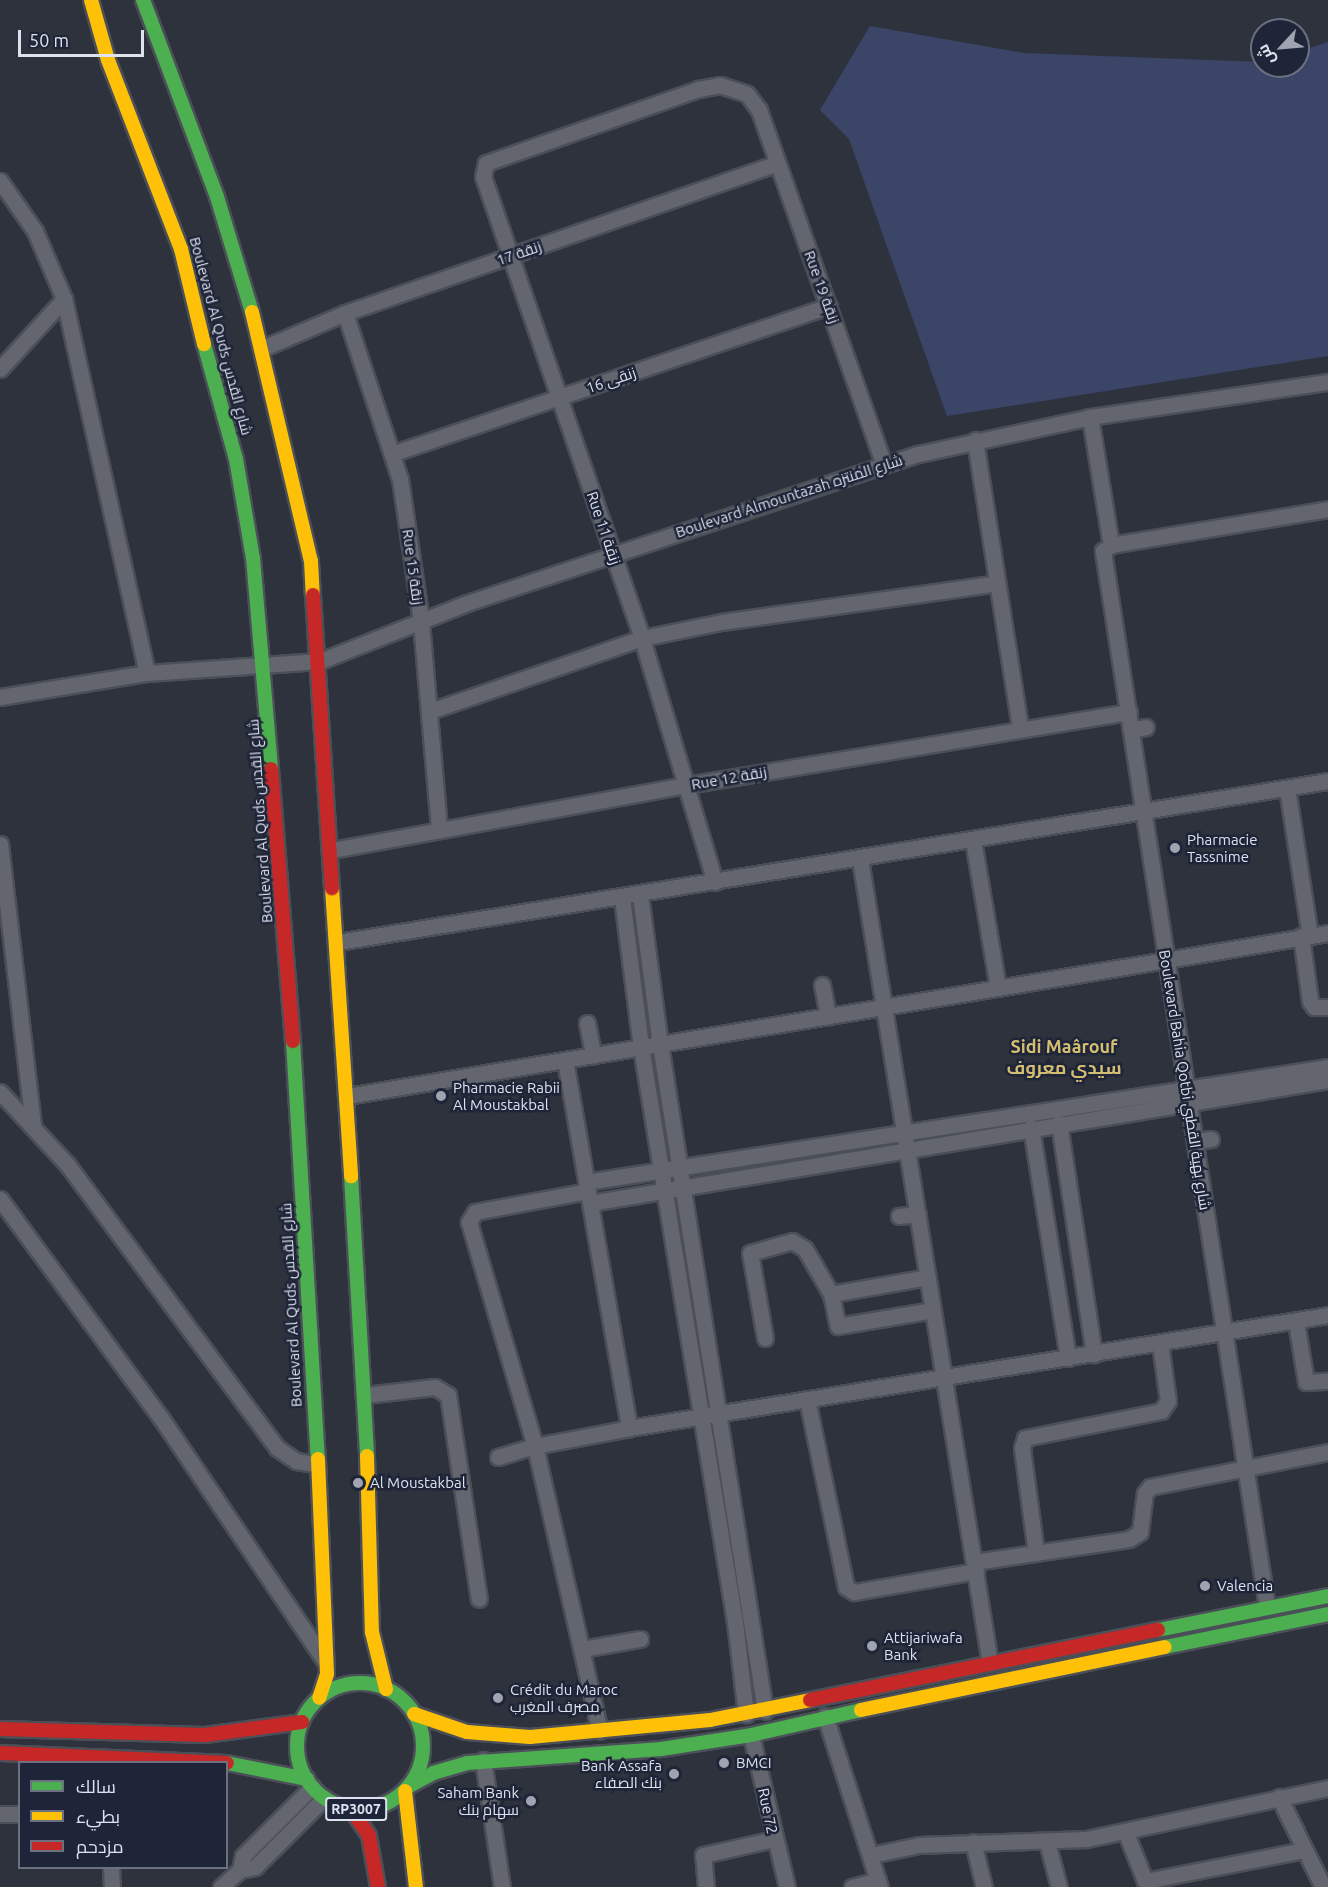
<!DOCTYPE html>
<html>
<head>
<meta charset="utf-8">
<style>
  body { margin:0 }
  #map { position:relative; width:1328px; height:1887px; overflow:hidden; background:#2e323d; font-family:Ubuntu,Cairo,sans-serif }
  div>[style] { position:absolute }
  .green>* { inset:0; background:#3a4568 }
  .roads { filter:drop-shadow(2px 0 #4b4f58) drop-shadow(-2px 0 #4b4f58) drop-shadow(0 2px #4b4f58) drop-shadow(0 -2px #4b4f58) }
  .street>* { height:15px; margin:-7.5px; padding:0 7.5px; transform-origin:7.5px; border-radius:7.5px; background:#63666e }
  .fast>* { height:14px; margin:-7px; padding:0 7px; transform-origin:7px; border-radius:7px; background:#4caf50 }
  .fast>.ring { margin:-7px; padding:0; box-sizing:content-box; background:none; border:14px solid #4caf50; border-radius:50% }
  .slow>* { height:14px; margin:-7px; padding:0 7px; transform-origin:7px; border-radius:7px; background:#ffc107 }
  .jam>* { height:14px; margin:-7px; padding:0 7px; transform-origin:7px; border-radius:7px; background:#c62828 }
  .dots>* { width:16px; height:16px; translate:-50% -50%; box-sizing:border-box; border:3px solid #1f2538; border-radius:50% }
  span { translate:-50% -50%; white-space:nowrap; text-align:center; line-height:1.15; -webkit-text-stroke:5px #1f2538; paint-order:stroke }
  .shield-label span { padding:2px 4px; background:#1f2538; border:2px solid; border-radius:4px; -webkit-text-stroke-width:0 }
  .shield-label { font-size:14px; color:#dde2ef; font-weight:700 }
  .street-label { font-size:15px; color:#dde2ef }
  .poi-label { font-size:15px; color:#dde2ef }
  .left { translate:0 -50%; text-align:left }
  .right { translate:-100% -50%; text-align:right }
  .quarter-label { font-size:18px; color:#d3be71; font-weight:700 }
  .legend { position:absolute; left:18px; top:1761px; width:210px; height:108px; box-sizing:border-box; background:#1f2538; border:2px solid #6b7181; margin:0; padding:8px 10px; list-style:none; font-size:18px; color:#dde2ef }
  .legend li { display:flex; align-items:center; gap:12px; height:30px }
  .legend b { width:30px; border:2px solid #6b7181 }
  .north { position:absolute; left:1250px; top:18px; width:60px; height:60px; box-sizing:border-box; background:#1f2538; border:2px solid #6b7181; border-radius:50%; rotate:244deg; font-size:16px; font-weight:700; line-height:24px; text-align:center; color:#dde2ef }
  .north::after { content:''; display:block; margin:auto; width:21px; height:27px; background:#a0a4b1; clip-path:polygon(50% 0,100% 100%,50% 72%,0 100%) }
  .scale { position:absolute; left:18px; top:30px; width:126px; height:27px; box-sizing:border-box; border:3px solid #dde2ef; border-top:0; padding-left:8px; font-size:18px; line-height:21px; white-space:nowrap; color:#dde2ef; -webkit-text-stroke:4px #1f2538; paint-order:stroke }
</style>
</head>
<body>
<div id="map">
  <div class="green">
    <i style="clip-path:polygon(870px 26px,1024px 53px,1262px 62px,1262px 66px,1298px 66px,1298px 52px,1328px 42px,1328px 356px,947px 416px,849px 139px,820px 110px)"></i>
  </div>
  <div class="roads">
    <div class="street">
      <i style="left:0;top:181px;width:61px;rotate:55deg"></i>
      <i style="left:35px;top:231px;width:74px;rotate:66.9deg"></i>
      <i style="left:64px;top:299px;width:383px;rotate:77.5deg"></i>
      <i style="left:345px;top:313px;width:175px;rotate:71.7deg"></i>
      <i style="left:400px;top:479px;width:145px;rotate:81.6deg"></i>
      <i style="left:421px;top:622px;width:208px;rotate:85deg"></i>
      <i style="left:263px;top:348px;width:89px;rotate:-23.1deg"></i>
      <i style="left:345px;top:313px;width:457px;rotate:-19.1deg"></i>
      <i style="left:0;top:369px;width:95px;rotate:-47.6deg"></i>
      <i style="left:1090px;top:417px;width:130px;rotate:80.7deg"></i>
      <i style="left:975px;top:440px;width:292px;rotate:81.1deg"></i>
      <i style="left:394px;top:453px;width:459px;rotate:-18.7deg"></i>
      <i style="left:0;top:697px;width:149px;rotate:-9.3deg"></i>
      <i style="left:147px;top:673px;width:173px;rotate:-4deg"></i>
      <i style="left:320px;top:661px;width:158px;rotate:-21.5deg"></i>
      <i style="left:467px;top:603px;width:475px;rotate:-18.3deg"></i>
      <i style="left:918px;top:454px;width:176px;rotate:-12.1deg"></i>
      <i style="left:1090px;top:417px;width:241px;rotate:-8.4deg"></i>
      <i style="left:430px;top:711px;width:224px;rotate:-19deg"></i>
      <i style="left:642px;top:638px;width:81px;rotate:-11.4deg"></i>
      <i style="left:721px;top:622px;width:279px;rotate:-8deg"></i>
      <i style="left:1131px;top:730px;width:15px;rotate:-11deg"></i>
      <i style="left:1287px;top:788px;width:150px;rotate:81.2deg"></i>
      <i style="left:973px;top:840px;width:150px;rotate:80.4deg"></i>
      <i style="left:0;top:844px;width:283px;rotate:83.3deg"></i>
      <i style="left:332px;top:850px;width:361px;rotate:-10.4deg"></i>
      <i style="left:687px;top:785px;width:448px;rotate:-9.4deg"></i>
      <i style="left:860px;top:859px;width:814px;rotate:80.82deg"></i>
      <i style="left:715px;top:882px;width:255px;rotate:-106.7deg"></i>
      <i style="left:642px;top:638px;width:488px;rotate:-109deg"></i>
      <i style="left:483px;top:177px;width:14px;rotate:-78deg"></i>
      <i style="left:486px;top:163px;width:225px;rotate:-19.2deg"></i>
      <i style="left:698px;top:89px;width:22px;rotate:-10deg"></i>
      <i style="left:720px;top:85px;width:28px;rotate:18deg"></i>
      <i style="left:747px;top:94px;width:20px;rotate:53deg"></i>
      <i style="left:759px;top:110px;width:375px;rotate:70.6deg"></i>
      <i style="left:640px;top:895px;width:150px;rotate:82.4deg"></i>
      <i style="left:660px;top:1044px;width:675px;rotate:81.05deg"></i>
      <i style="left:622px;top:898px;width:150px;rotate:82.7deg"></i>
      <i style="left:641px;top:1047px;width:583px;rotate:80.72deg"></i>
      <i style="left:735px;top:1622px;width:93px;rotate:83.2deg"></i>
      <i style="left:1301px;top:936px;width:66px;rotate:82.1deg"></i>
      <i style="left:1310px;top:1001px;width:7px;rotate:56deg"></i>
      <i style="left:1314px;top:1007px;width:14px"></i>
      <i style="left:338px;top:942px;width:1003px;rotate:-9.24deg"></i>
      <i style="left:822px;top:985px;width:32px;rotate:79deg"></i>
      <i style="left:587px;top:1023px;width:33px;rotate:79deg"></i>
      <i style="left:565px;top:1060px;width:374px;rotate:80.1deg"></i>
      <i style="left:0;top:1092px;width:98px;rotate:47.1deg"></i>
      <i style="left:67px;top:1164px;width:353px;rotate:53.5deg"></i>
      <i style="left:277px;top:1448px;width:23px;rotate:34deg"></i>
      <i style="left:296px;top:1461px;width:20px;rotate:9deg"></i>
      <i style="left:347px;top:1096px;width:994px;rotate:-9.43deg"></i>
      <i style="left:1059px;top:1123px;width:234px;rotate:81.4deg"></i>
      <i style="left:1031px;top:1127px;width:234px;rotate:80.9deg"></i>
      <i style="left:1195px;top:1141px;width:16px;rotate:-7deg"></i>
      <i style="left:586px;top:1182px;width:751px;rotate:-8.81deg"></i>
      <i style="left:588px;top:1191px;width:115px;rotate:169.5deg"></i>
      <i style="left:475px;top:1212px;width:12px;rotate:121deg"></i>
      <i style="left:469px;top:1222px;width:234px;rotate:73.6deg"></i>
      <i style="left:535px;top:1446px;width:292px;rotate:77.2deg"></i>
      <i style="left:0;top:1199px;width:272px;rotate:53.7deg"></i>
      <i style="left:161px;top:1418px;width:292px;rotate:56deg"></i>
      <i style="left:590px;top:1203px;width:748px;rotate:-9.46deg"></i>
      <i style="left:899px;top:1216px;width:19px;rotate:-6deg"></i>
      <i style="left:831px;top:1294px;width:98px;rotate:-9.9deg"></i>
      <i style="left:1296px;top:1322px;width:61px;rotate:80.5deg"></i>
      <i style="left:1306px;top:1382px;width:22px;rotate:-3deg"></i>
      <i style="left:765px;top:1338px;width:86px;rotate:-100deg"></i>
      <i style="left:750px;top:1253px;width:44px;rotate:-15.9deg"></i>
      <i style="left:792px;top:1241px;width:15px;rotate:32deg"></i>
      <i style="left:805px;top:1249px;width:52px;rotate:60deg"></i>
      <i style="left:831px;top:1294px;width:33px;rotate:78deg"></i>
      <i style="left:838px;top:1326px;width:96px;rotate:-9.6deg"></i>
      <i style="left:365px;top:1395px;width:70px;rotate:-6.5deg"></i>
      <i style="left:435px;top:1387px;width:15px;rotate:32deg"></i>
      <i style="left:448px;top:1395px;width:206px;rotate:81.4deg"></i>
      <i style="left:807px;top:1399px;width:192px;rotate:78.3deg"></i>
      <i style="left:846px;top:1587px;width:9px;rotate:32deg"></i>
      <i style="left:854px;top:1592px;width:124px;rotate:-9.8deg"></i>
      <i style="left:498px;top:1457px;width:39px;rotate:-17deg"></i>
      <i style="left:535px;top:1446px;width:96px;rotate:-10.8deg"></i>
      <i style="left:629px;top:1428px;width:708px;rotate:-9.18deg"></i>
      <i style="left:1036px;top:1553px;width:106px;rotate:-97.6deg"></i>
      <i style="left:1022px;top:1448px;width:10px;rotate:-73deg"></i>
      <i style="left:1025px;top:1438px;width:139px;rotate:-11.2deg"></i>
      <i style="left:1161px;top:1411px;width:12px;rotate:-55deg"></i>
      <i style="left:1168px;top:1401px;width:59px;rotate:-97.9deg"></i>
      <i style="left:974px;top:1562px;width:157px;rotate:-8.4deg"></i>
      <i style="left:1129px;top:1539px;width:13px;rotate:-32deg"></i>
      <i style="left:1140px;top:1532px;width:39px;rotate:-83deg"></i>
      <i style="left:1145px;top:1493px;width:8px;rotate:-50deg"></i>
      <i style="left:1150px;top:1487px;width:181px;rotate:-11.1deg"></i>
      <i style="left:1267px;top:1607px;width:1069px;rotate:-98.83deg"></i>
      <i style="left:1103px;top:551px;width:10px;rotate:-37deg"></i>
      <i style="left:1111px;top:545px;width:220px;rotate:-9.4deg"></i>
      <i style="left:582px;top:1649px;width:59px;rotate:-9.8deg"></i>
      <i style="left:825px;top:1716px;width:180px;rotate:72.2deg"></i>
      <i style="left:751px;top:1735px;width:156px;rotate:76.7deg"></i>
      <i style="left:483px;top:1760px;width:128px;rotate:81.5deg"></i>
      <i style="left:1279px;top:1797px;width:100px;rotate:63.9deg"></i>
      <i style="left:0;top:1814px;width:20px"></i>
      <i style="left:1126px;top:1833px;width:52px;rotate:68.4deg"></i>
      <i style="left:1145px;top:1881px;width:163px;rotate:-11deg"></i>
      <i style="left:973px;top:1842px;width:46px;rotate:76.3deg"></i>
      <i style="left:1047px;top:1842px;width:47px;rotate:75.1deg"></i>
      <i style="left:871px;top:1855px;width:49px;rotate:-11.8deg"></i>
      <i style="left:919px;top:1845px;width:167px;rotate:-2.1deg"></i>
      <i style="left:1086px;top:1839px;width:247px;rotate:-11.9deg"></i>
      <i style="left:111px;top:1868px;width:19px;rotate:87deg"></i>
      <i style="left:240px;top:1870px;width:14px;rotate:-78deg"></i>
      <i style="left:243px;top:1856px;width:98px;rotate:-45deg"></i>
      <i style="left:221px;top:1887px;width:25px;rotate:-42deg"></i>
      <i style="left:240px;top:1870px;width:15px;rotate:-11deg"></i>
      <i style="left:255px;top:1867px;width:98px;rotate:-45deg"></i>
      <i style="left:706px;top:1887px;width:32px;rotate:-95deg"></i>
      <i style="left:703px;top:1855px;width:73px;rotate:-12.7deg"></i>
      <i style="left:852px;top:1887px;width:27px;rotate:-15deg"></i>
    </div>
    <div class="fast">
      <i style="left:143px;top:0;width:210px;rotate:69.4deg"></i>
      <i style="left:217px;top:197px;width:120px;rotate:73.1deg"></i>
      <i style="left:204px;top:344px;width:119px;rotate:74.5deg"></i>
      <i style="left:236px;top:459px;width:100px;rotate:80.3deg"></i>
      <i style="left:253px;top:558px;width:212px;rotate:85.1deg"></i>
      <i style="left:293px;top:1041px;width:419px;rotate:86.6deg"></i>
      <i style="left:351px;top:1176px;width:280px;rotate:86.7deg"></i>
      <i style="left:1158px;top:1630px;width:173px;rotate:-11.3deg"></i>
      <i style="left:1165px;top:1647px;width:166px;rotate:-11.4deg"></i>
      <i class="ring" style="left:297px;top:1683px;width:112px;height:112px"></i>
      <i style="left:227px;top:1763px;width:82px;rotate:11.3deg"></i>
      <i style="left:409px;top:1786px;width:27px;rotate:-28deg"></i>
      <i style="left:433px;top:1773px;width:35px;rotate:-16deg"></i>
      <i style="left:467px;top:1763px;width:195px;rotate:-4.1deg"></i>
      <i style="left:661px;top:1749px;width:91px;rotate:-8.8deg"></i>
      <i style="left:751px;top:1735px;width:113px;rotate:-12.8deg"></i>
    </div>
    <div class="slow">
      <i style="left:91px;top:0;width:62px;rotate:74.2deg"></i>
      <i style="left:108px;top:60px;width:203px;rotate:68.9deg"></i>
      <i style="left:181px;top:249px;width:98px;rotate:76.4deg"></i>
      <i style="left:252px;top:312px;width:256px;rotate:76.7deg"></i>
      <i style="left:311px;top:561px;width:34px;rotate:87deg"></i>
      <i style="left:332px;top:888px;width:289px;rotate:86.2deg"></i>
      <i style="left:367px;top:1456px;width:176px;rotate:88.4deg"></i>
      <i style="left:372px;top:1632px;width:59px;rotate:76.2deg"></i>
      <i style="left:318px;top:1459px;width:215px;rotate:87.6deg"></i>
      <i style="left:327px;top:1674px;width:25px;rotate:108deg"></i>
      <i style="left:861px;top:1710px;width:310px;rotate:-11.7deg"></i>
      <i style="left:414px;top:1714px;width:56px;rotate:18.8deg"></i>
      <i style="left:467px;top:1732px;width:63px;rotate:4.5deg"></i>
      <i style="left:530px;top:1737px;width:181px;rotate:-5.4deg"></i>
      <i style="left:710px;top:1720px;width:102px;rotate:-11.3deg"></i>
      <i style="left:405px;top:1791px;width:97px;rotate:83.5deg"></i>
    </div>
    <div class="jam">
      <i style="left:313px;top:595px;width:294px;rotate:86.3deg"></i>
      <i style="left:271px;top:769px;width:273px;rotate:85.4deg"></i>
      <i style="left:810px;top:1700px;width:355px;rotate:-11.4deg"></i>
      <i style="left:0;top:1729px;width:205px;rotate:1.7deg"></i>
      <i style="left:205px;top:1735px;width:98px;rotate:-7.6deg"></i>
      <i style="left:0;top:1753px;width:227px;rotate:2.5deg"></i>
      <i style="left:351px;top:1809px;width:32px;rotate:56deg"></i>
      <i style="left:369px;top:1836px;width:52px;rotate:80deg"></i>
    </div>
  </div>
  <div class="dots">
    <i style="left:1175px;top:848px;background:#a0a4b1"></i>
    <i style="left:441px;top:1096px;background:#a0a4b1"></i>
    <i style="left:358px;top:1483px;background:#a0a4b1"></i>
    <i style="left:1205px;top:1586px;background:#a0a4b1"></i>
    <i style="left:872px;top:1646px;background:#a0a4b1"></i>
    <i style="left:498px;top:1698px;background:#a0a4b1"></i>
    <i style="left:724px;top:1763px;background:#a0a4b1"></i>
    <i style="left:674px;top:1774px;background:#a0a4b1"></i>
    <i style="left:531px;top:1801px;background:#a0a4b1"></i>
  </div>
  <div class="shield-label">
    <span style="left:356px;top:1809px">RP3007</span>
  </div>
  <div class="street-label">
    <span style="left:519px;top:253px;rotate:-19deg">زنقة 17</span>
    <span style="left:822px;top:287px;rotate:70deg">Rue 19 زنقة</span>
    <span style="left:221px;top:336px;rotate:75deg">Boulevard Al Quds شارع القدس</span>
    <span style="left:611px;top:380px;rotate:-19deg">زنقى 16</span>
    <span style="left:789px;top:496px;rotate:-18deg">Boulevard Almountazah شارع المنتزه</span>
    <span style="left:604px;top:528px;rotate:71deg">Rue 11 زنقة</span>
    <span style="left:413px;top:567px;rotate:82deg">Rue 15 زنقة</span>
    <span style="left:729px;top:778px;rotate:-10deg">Rue 12 زنقة</span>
    <span style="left:260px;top:821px;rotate:-94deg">Boulevard Al Quds شارع القدس</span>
    <span style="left:1185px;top:1080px;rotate:81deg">Boulevard Bahia Qotbi شارع بهية القطبي</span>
    <span style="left:291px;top:1305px;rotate:-93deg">Boulevard Al Quds شارع القدس</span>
    <span style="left:768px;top:1811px;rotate:78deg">Rue 72</span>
  </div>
  <div class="poi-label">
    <span class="left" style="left:1187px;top:848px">Pharmacie<br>Tassnime</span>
    <span class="left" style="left:453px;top:1096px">Pharmacie Rabii<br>Al Moustakbal</span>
    <span class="left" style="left:370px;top:1483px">Al Moustakbal</span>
    <span class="left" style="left:1217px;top:1586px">Valencia</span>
    <span class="left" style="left:884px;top:1646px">Attijariwafa<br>Bank</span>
    <span class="left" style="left:510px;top:1698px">Crédit du Maroc<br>مصرف المغرب</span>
    <span class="left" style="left:736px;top:1763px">BMCI</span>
    <span class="right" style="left:662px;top:1774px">Bank Assafa<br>بنك الصفاء</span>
    <span class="right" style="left:519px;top:1801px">Saham Bank<br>سهام بنك</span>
  </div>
  <div class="quarter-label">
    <span style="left:1064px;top:1057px">Sidi Maârouf<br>سيدي معروف</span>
  </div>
  <ul class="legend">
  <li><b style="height:8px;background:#4caf50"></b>سالك</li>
  <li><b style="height:8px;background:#ffc107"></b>بطيء</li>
  <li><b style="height:8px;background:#c62828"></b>مزدحم</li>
  </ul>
  <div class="north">ش</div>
  <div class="scale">50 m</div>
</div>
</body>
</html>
